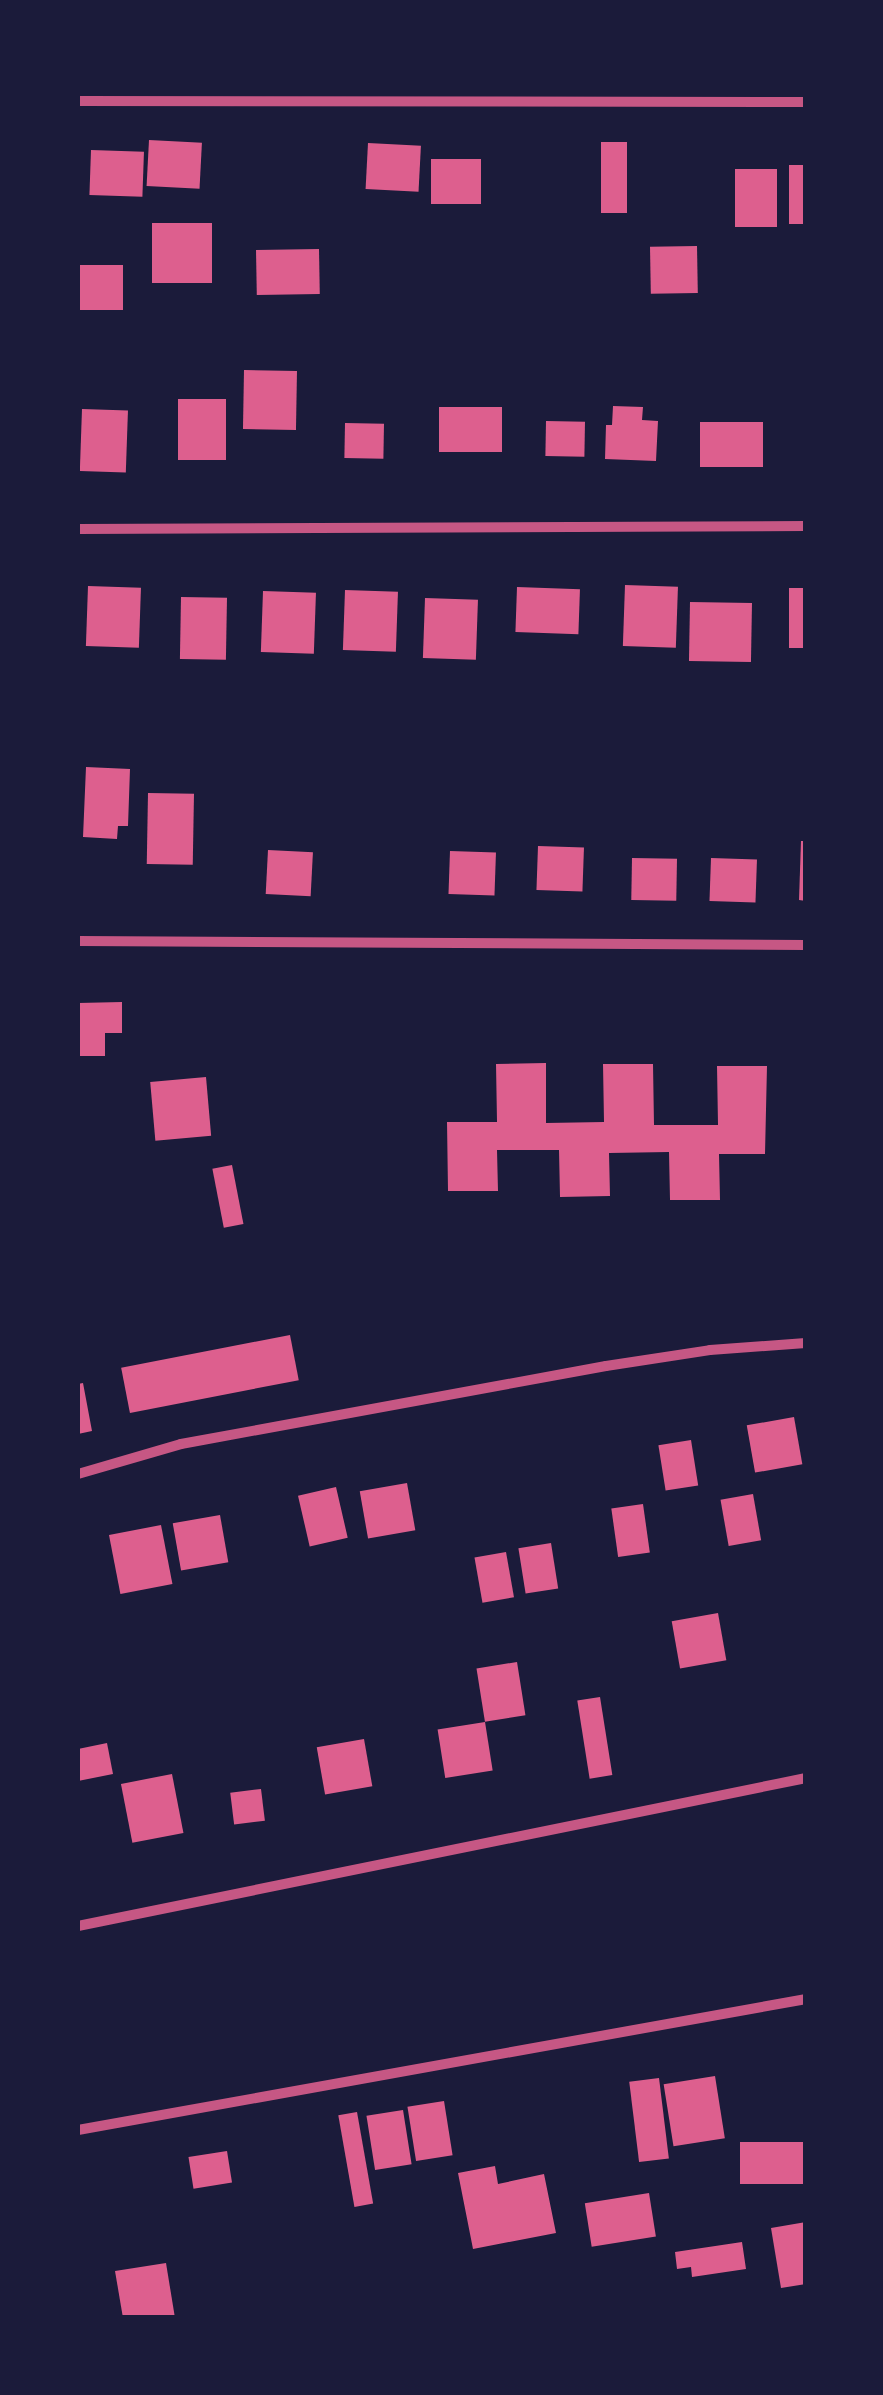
<!DOCTYPE html>
<html>
<head>
<meta charset="utf-8">
<style>
  body { margin:0 }
  #map { position:relative; width:883px; height:2395px; overflow:hidden; background:#1b1b3a; font-family:"Times New Roman",serif }
  div>[style] { position:absolute }
  .building>* { inset:0; background:#dd5f8e; transform-origin:0 0 }
  .minor>* { height:10px; margin:-5px; padding:0 5px; transform-origin:5px; border-radius:5px; background:#c65784 }
  span { translate:-50% -50%; white-space:nowrap; text-align:center; line-height:1.15; -webkit-text-stroke:8px #1b1b3a; paint-order:stroke }
  .frame { position:absolute; inset:0; border:80px solid #1b1b3a; pointer-events:none }
</style>
</head>
<body>
<div id="map">
  <div class="building">
    <i style="left:149px;top:140px;width:53px;height:46px;rotate:3deg"></i>
    <i style="left:601px;top:142px;width:26px;height:71px"></i>
    <i style="left:368px;top:143px;width:53px;height:46px;rotate:3deg"></i>
    <i style="left:91px;top:150px;width:53px;height:45px;rotate:2deg"></i>
    <i style="left:431px;top:159px;width:50px;height:45px"></i>
    <i style="left:789px;top:165px;width:17px;height:59px"></i>
    <i style="left:735px;top:169px;width:42px;height:58px"></i>
    <i style="left:212px;top:223px;width:60px;height:60px;rotate:90deg"></i>
    <i style="left:697px;top:246px;width:47px;height:47px;rotate:89deg"></i>
    <i style="left:319px;top:249px;width:45px;height:63px;rotate:89deg"></i>
    <i style="left:78px;top:265px;width:45px;height:45px"></i>
    <i style="left:244px;top:370px;width:53px;height:59px;rotate:1deg"></i>
    <i style="left:178px;top:399px;width:48px;height:61px"></i>
    <i style="clip-path:polygon(613px 406px,643px 407px,642px 420px,658px 421px,656px 461px,605px 459px,606px 425px,612px 425px)"></i>
    <i style="left:502px;top:407px;width:45px;height:63px;rotate:90deg"></i>
    <i style="left:82px;top:409px;width:46px;height:62px;rotate:2deg"></i>
    <i style="left:546px;top:421px;width:39px;height:35px;rotate:1deg"></i>
    <i style="left:763px;top:422px;width:45px;height:63px;rotate:90deg"></i>
    <i style="left:345px;top:423px;width:39px;height:35px;rotate:1deg"></i>
    <i style="left:625px;top:585px;width:53px;height:61px;rotate:2deg"></i>
    <i style="left:88px;top:586px;width:53px;height:60px;rotate:2deg"></i>
    <i style="left:517px;top:587px;width:63px;height:45px;rotate:2deg"></i>
    <i style="left:789px;top:588px;width:17px;height:60px"></i>
    <i style="left:345px;top:590px;width:53px;height:60px;rotate:2deg"></i>
    <i style="left:263px;top:591px;width:53px;height:61px;rotate:2deg"></i>
    <i style="left:181px;top:597px;width:46px;height:62px;rotate:1deg"></i>
    <i style="left:425px;top:598px;width:53px;height:60px;rotate:2deg"></i>
    <i style="left:690px;top:602px;width:62px;height:59px;rotate:1deg"></i>
    <i style="clip-path:polygon(86px 767px,130px 769px,128px 826px,118px 826px,117px 839px,83px 837px)"></i>
    <i style="left:148px;top:793px;width:46px;height:71px;rotate:1deg"></i>
    <i style="clip-path:polygon(801px 841px,806px 841px,806px 901px,799px 900px)"></i>
    <i style="left:538px;top:846px;width:46px;height:44px;rotate:2deg"></i>
    <i style="left:268px;top:850px;width:45px;height:44px;rotate:3deg"></i>
    <i style="left:450px;top:851px;width:46px;height:43px;rotate:2deg"></i>
    <i style="left:632px;top:858px;width:45px;height:42px;rotate:1deg"></i>
    <i style="left:711px;top:858px;width:46px;height:43px;rotate:2deg"></i>
    <i style="clip-path:polygon(122px 1002px,122px 1033px,105px 1033px,105px 1056px,78px 1056px,78px 1003px)"></i>
    <i style="clip-path:polygon(546px 1063px,546px 1123px,604px 1122px,603px 1064px,653px 1064px,654px 1125px,718px 1125px,717px 1066px,767px 1066px,765px 1154px,719px 1154px,720px 1200px,670px 1200px,669px 1152px,609px 1153px,610px 1196px,560px 1197px,559px 1150px,497px 1150px,498px 1191px,448px 1191px,447px 1122px,497px 1122px,496px 1064px)"></i>
    <i style="left:206px;top:1077px;width:59px;height:56px;rotate:85deg"></i>
    <i style="left:232px;top:1165px;width:60px;height:20px;rotate:79deg"></i>
    <i style="left:290px;top:1335px;width:46px;height:172px;rotate:79deg"></i>
    <i style="clip-path:polygon(83px 1383px,92px 1431px,78px 1434px,78px 1384px)"></i>
    <i style="left:794px;top:1417px;width:48px;height:48px;rotate:80deg"></i>
    <i style="left:691px;top:1440px;width:46px;height:33px;rotate:81deg"></i>
    <i style="left:407px;top:1483px;width:48px;height:48px;rotate:80deg"></i>
    <i style="left:336px;top:1487px;width:52px;height:39px;rotate:77deg"></i>
    <i style="left:753px;top:1494px;width:47px;height:33px;rotate:80deg"></i>
    <i style="left:643px;top:1504px;width:49px;height:32px;rotate:82deg"></i>
    <i style="left:220px;top:1515px;width:48px;height:48px;rotate:80deg"></i>
    <i style="left:161px;top:1525px;width:60px;height:53px;rotate:79deg"></i>
    <i style="left:551px;top:1543px;width:46px;height:33px;rotate:81deg"></i>
    <i style="left:506px;top:1552px;width:46px;height:32px;rotate:80deg"></i>
    <i style="left:718px;top:1613px;width:48px;height:47px;rotate:80deg"></i>
    <i style="left:517px;top:1662px;width:54px;height:41px;rotate:81deg"></i>
    <i style="left:600px;top:1697px;width:79px;height:23px;rotate:81deg"></i>
    <i style="left:485px;top:1722px;width:49px;height:48px;rotate:81deg"></i>
    <i style="left:364px;top:1739px;width:48px;height:48px;rotate:80deg"></i>
    <i style="clip-path:polygon(107px 1743px,113px 1774px,78px 1781px,78px 1749px)"></i>
    <i style="left:172px;top:1774px;width:60px;height:52px;rotate:79deg"></i>
    <i style="left:261px;top:1789px;width:32px;height:31px;rotate:83deg"></i>
    <i style="left:715px;top:2076px;width:63px;height:52px;rotate:81deg"></i>
    <i style="left:659px;top:2078px;width:81px;height:30px;rotate:83deg"></i>
    <i style="left:444px;top:2101px;width:55px;height:37px;rotate:81deg"></i>
    <i style="left:403px;top:2110px;width:55px;height:37px;rotate:81deg"></i>
    <i style="left:357px;top:2112px;width:93px;height:19px;rotate:80deg"></i>
    <i style="left:806px;top:2142px;width:42px;height:66px;rotate:90deg"></i>
    <i style="left:227px;top:2151px;width:32px;height:39px;rotate:81deg"></i>
    <i style="clip-path:polygon(495px 2166px,498px 2184px,544px 2174px,556px 2233px,473px 2249px,458px 2173px)"></i>
    <i style="left:649px;top:2193px;width:44px;height:65px;rotate:81deg"></i>
    <i style="clip-path:polygon(806px 2222px,806px 2284px,781px 2288px,771px 2228px)"></i>
    <i style="clip-path:polygon(742px 2242px,746px 2269px,692px 2277px,691px 2267px,677px 2269px,675px 2252px)"></i>
    <i style="clip-path:polygon(166px 2263px,175px 2318px,123px 2318px,115px 2271px)"></i>
  </div>
  <div class="minor">
    <i style="left:78px;top:101px;width:728px;rotate:0.08deg"></i>
    <i style="left:78px;top:529px;width:728px;rotate:-0.24deg"></i>
    <i style="left:78px;top:941px;width:728px;rotate:0.31deg"></i>
    <i style="left:78px;top:1474px;width:107px;rotate:-16.2deg"></i>
    <i style="left:181px;top:1444px;width:432px;rotate:-10.4deg"></i>
    <i style="left:606px;top:1366px;width:105px;rotate:-8.7deg"></i>
    <i style="left:710px;top:1350px;width:96px;rotate:-4.2deg"></i>
    <i style="left:78px;top:1926px;width:743px;rotate:-11.49deg"></i>
    <i style="left:78px;top:2130px;width:740px;rotate:-10.2deg"></i>
  </div>
  <div class="frame"></div>
</div>
</body>
</html>
